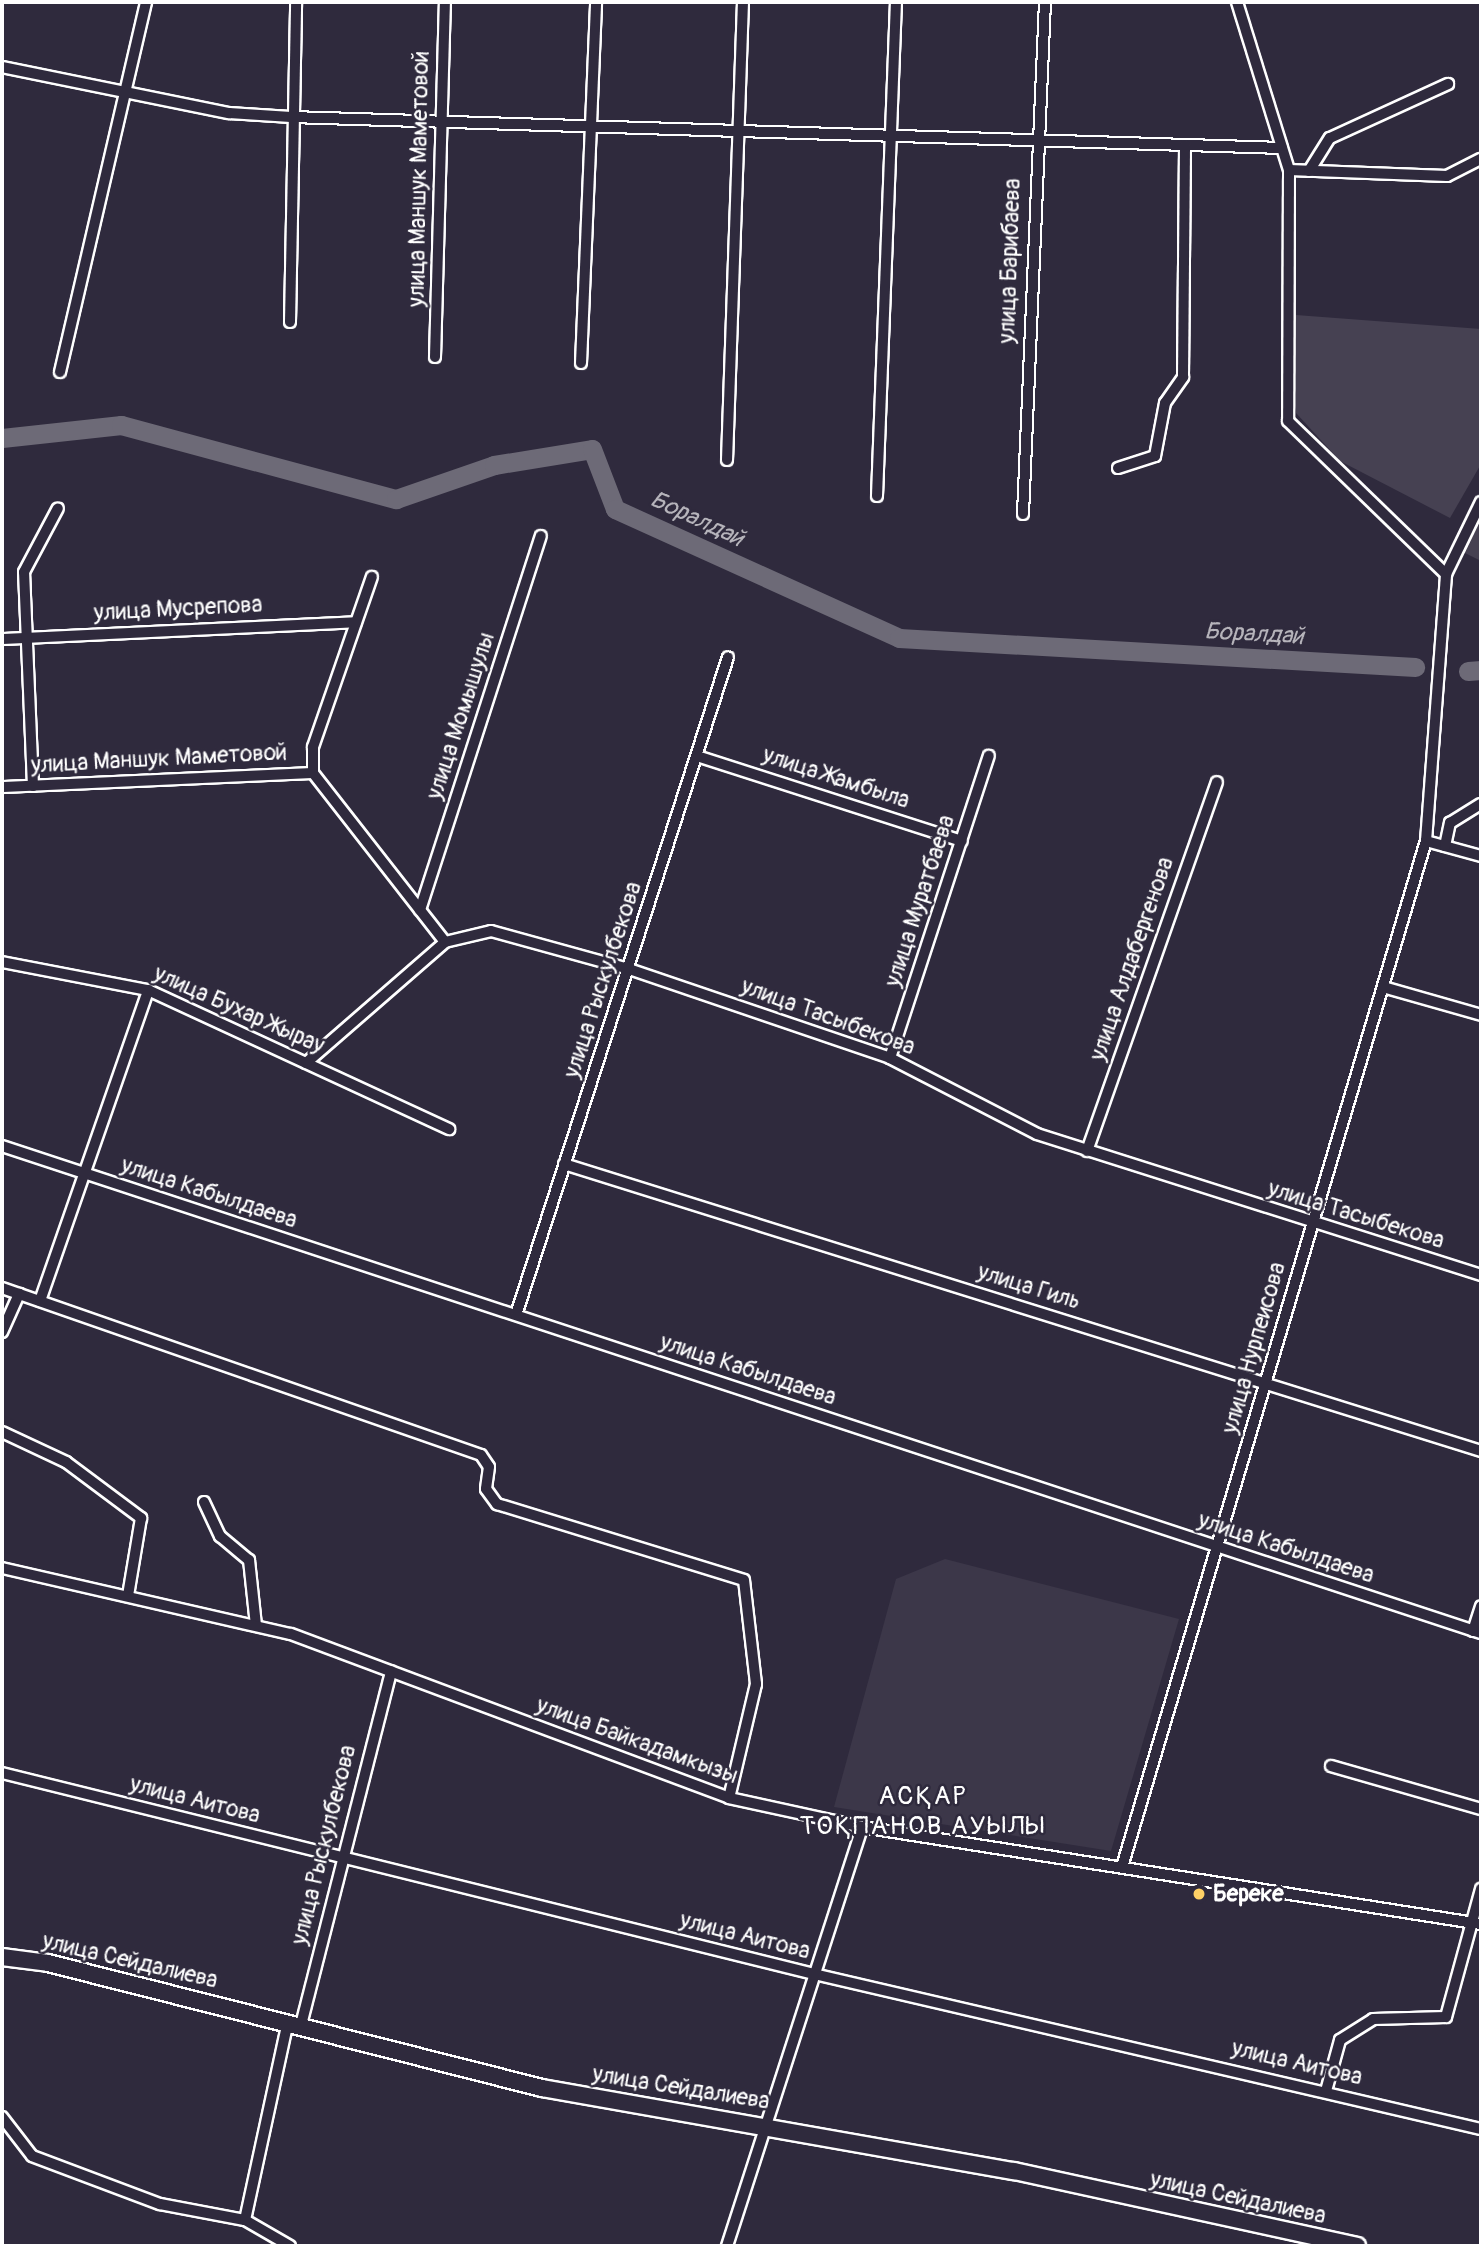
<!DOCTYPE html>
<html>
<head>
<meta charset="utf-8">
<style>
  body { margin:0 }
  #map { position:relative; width:1483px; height:2248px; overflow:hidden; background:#2f2a3d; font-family:Pangolin,sans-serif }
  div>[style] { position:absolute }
  .built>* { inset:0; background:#3c3749 }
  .green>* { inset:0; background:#464152 }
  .river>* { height:19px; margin:-9.5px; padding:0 9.5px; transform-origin:9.5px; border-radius:9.5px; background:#6d6a77 }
  .roads { filter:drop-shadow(2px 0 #fff) drop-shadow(-2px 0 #fff) drop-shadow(0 2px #fff) drop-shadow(0 -2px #fff) }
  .street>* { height:10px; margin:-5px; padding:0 5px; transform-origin:5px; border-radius:5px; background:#2f2a3d }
  .primary>* { height:16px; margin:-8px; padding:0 8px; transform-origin:8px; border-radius:8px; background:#2f2a3d }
  .dots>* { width:19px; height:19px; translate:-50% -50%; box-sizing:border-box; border:4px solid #2f2a3d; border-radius:50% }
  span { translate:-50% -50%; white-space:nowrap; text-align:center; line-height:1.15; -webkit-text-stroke:5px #2f2a3d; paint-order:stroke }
  .street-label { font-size:23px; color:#fff }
  .poi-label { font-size:23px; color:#fff; font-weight:700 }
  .left { translate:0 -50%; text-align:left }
  .water-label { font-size:24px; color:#b6b4bb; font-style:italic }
  .quarter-label { font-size:26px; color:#fff; letter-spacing:2px }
  .frame { position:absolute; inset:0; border:4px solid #fff; pointer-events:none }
</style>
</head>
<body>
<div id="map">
  <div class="built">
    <i style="clip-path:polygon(945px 1559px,1179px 1619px,1111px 1851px,834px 1807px,896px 1579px)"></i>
  </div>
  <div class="green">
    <i style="clip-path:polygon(1296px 315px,1481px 329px,1481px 464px,1450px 518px,1340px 461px,1296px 413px)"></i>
    <i style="clip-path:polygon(1481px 521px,1481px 561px,1463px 552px)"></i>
  </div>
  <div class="river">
    <i style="left:2px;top:438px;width:120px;rotate:-6.2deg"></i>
    <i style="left:121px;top:425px;width:285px;rotate:15.1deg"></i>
    <i style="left:396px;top:499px;width:104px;rotate:-19.1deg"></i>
    <i style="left:494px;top:465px;width:99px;rotate:-9.3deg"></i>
    <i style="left:592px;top:449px;width:64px;rotate:69deg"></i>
    <i style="left:615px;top:509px;width:312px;rotate:24.4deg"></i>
    <i style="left:899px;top:638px;width:517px;rotate:3.22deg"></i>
    <i style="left:1468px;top:671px;width:13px;rotate:-4deg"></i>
  </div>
  <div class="roads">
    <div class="street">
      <i style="left:1237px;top:2px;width:176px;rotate:72.8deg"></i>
      <i style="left:1289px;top:170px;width:251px;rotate:90.2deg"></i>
      <i style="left:1288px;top:421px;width:220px;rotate:44.1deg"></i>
      <i style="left:2px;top:67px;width:232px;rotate:11.5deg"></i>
      <i style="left:229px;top:113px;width:62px;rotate:3.7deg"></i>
      <i style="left:291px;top:117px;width:991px;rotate:1.79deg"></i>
      <i style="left:1289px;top:170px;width:158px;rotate:2.2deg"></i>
      <i style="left:1447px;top:176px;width:38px;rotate:-27deg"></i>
      <i style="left:1309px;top:171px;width:39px;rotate:-58deg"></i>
      <i style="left:1330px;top:138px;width:130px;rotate:-24.6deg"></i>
      <i style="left:290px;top:322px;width:320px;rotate:-88.9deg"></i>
      <i style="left:435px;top:357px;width:355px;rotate:-88.4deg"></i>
      <i style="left:581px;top:363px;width:361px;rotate:-87.6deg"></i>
      <i style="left:60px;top:372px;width:380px;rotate:-76.9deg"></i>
      <i style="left:727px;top:460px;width:458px;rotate:-88deg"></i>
      <i style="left:1118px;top:468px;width:39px;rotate:-18deg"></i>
      <i style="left:1155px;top:456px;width:54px;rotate:-79.3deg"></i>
      <i style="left:1165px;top:403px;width:32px;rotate:-55deg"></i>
      <i style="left:1183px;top:377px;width:232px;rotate:-89.5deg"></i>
      <i style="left:877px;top:496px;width:494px;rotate:-87.8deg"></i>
      <i style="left:1023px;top:514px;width:512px;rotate:-87.54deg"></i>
      <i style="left:2px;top:639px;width:354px;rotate:-2.7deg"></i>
      <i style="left:697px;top:756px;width:278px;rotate:17.8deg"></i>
      <i style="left:313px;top:773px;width:214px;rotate:52deg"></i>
      <i style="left:313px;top:773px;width:26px;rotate:-90deg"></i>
      <i style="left:313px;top:747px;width:180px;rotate:-70.9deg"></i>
      <i style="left:33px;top:786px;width:214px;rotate:-92.4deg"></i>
      <i style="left:24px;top:572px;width:72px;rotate:-62deg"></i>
      <i style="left:2px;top:787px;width:311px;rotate:-2.6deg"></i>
      <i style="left:1426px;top:841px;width:57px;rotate:15.3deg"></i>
      <i style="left:1445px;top:846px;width:24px;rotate:-78deg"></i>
      <i style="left:1450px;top:823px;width:36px;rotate:-32deg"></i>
      <i style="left:420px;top:910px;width:393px;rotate:-72.1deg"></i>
      <i style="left:2px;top:962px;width:149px;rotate:10.9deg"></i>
      <i style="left:148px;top:990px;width:332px;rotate:24.8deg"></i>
      <i style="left:1383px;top:987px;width:102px;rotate:15.9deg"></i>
      <i style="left:890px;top:1058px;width:318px;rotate:-71.9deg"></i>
      <i style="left:306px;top:1063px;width:184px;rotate:-41deg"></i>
      <i style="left:445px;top:942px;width:47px;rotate:-13.4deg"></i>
      <i style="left:491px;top:931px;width:143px;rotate:15.4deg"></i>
      <i style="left:629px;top:969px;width:276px;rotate:18.8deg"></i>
      <i style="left:890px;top:1058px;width:165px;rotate:27.3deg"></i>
      <i style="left:1037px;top:1134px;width:466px;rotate:17.6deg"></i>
      <i style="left:2px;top:1146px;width:1557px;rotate:18.23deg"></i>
      <i style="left:1087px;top:1151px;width:391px;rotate:-70.6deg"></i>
      <i style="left:564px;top:1164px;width:961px;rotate:17.38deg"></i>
      <i style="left:2px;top:1288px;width:507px;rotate:19.22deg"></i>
      <i style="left:481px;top:1455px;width:14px;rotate:56deg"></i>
      <i style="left:489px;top:1467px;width:22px;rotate:98deg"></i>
      <i style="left:486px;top:1489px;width:19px;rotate:54deg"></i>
      <i style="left:497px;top:1504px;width:258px;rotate:17.1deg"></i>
      <i style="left:744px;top:1580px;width:105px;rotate:83.4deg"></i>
      <i style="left:756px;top:1684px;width:117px;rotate:103.3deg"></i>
      <i style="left:40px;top:1301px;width:329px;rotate:-70.8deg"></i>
      <i style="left:516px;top:1315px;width:691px;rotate:-72.14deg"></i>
      <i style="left:2px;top:1332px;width:42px;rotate:-65.9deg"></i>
      <i style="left:2px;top:1432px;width:71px;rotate:25.1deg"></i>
      <i style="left:66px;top:1462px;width:94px;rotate:36.7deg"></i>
      <i style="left:141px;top:1518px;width:79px;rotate:99.5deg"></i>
      <i style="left:204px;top:1502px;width:38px;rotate:65deg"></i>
      <i style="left:220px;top:1536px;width:38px;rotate:40deg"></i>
      <i style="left:249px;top:1560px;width:66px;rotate:83.9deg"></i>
      <i style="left:2px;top:1568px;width:296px;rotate:12.9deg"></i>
      <i style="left:291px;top:1634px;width:468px;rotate:20.5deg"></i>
      <i style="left:729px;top:1798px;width:136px;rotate:12.3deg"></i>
      <i style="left:862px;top:1827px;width:627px;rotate:8.91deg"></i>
      <i style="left:1473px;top:1631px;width:26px;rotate:-72deg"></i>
      <i style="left:1331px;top:1766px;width:156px;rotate:16deg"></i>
      <i style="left:2px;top:1773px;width:837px;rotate:13.9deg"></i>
      <i style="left:814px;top:1974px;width:685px;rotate:13.08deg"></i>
      <i style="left:1122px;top:1867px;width:1070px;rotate:-73.5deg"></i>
      <i style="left:1426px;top:841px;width:268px;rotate:-85.7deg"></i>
      <i style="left:1446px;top:574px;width:80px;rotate:-64.1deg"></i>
      <i style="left:300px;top:2029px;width:369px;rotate:-75.7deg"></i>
      <i style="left:1326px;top:2091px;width:53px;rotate:-74.6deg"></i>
      <i style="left:1340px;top:2040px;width:39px;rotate:-32deg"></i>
      <i style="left:1373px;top:2019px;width:73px;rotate:-1.6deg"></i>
      <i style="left:1446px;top:2017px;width:133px;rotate:-74.7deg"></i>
      <i style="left:2px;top:2117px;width:49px;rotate:52.4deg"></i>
      <i style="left:32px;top:2156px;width:137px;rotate:20.6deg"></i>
      <i style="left:160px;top:2204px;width:86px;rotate:10.7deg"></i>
      <i style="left:245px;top:2220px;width:52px;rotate:30deg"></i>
      <i style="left:245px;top:2220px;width:198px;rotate:-77.8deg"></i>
      <i style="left:727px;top:2246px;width:440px;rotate:-72.1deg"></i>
    </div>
    <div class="primary">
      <i style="left:2px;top:1957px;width:46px;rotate:7.4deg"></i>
      <i style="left:48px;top:1963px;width:510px;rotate:14.2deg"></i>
      <i style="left:542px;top:2088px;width:479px;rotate:10deg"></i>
      <i style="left:1014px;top:2171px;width:351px;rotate:12.3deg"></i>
    </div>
  </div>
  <div class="dots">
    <i style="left:1199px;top:1894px;background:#ffd166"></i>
  </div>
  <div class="street-label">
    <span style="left:419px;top:179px;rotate:-89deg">улица Маншук Маметовой</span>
    <span style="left:1010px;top:261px;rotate:-88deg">улица Барибаева</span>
    <span style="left:178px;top:609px;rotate:-3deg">улица Мусрепова</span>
    <span style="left:461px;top:716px;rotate:-72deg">улица Момышулы</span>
    <span style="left:159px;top:759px;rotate:-3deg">улица Маншук Маметовой</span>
    <span style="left:836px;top:778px;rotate:18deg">улица Жамбыла</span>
    <span style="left:920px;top:901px;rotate:-72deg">улица Муратбаева</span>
    <span style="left:1132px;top:959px;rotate:-71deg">улица Алдабергенова</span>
    <span style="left:603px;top:980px;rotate:-72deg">улица Рыскулбекова</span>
    <span style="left:239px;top:1010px;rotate:24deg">улица Бухар Жырау</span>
    <span style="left:828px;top:1017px;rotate:20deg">улица Тасыбекова</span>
    <span style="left:209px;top:1193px;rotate:18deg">улица Кабылдаева</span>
    <span style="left:1356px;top:1215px;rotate:17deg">улица Тасыбекова</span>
    <span style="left:1029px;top:1287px;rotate:17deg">улица Гиль</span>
    <span style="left:1254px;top:1348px;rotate:-74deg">улица Нурпеисова</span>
    <span style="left:748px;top:1370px;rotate:18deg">улица Кабылдаева</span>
    <span style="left:1286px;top:1548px;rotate:18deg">улица Кабылдаева</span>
    <span style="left:637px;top:1741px;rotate:20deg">улица Байкадамкызы</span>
    <span style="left:195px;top:1800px;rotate:14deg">улица Аитова</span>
    <span style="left:324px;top:1845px;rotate:-76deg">улица Рыскулбекова</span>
    <span style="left:745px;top:1936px;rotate:14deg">улица Аитова</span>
    <span style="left:130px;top:1961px;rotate:13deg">улица Сейдалиева</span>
    <span style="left:1297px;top:2063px;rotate:13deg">улица Аитова</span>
    <span style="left:681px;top:2088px;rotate:9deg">улица Сейдалиева</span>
    <span style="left:1238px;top:2198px;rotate:12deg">улица Сейдалиева</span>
  </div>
  <div class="poi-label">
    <span class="left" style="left:1213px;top:1894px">Береке</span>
  </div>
  <div class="water-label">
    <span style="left:697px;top:519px;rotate:25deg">Боралдай</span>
    <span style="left:1254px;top:634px;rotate:3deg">Боралдай</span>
  </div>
  <div class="quarter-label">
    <span style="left:923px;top:1812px">АСҚАР<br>ТОҚПАНОВ АУЫЛЫ</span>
  </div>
  <div class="frame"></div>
</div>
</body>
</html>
